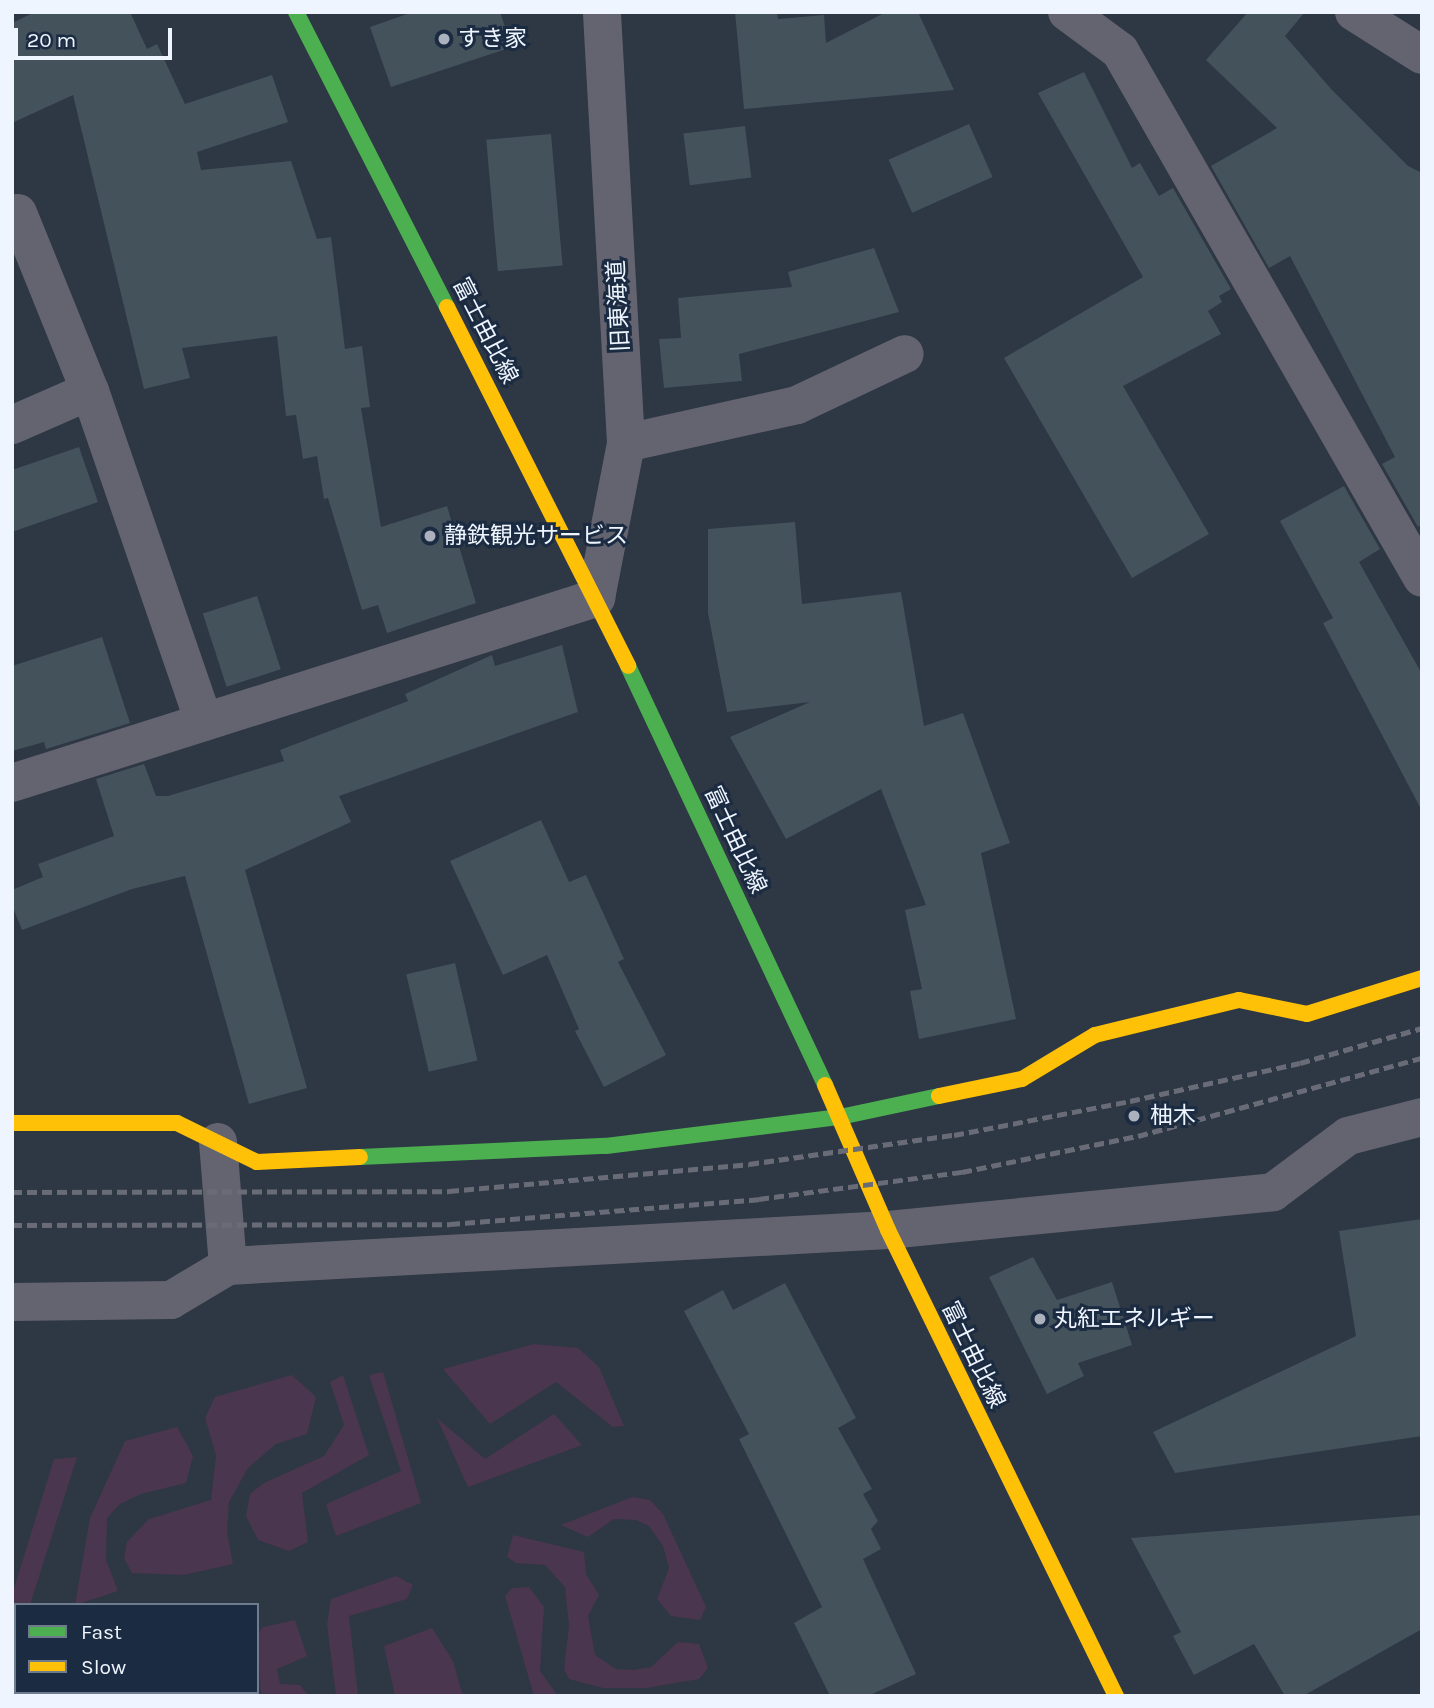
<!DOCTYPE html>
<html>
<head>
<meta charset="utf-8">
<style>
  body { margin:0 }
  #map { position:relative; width:1434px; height:1708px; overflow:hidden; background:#2e3744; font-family:Karla,"Noto Sans JP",sans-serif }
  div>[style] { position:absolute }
  .green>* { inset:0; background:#4a364e }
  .building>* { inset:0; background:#44525c; transform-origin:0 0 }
  .street>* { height:38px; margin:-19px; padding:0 19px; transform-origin:19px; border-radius:19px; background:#646470 }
  .fast>* { height:16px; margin:-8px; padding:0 8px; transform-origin:8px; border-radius:8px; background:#4caf50 }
  .slow>* { height:16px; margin:-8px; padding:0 8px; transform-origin:8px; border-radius:8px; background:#ffc107 }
  .rail>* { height:5px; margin-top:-2.5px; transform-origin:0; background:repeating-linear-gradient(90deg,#696c77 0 10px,transparent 0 15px) }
  .dots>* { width:19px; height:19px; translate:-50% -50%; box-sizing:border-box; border:4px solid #1b2b42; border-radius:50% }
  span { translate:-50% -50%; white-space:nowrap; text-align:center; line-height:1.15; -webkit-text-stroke:6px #1b2b42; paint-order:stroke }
  .poi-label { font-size:23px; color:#eef5fe }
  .left { translate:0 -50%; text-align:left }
  .street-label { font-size:23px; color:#eef5fe }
  .frame { position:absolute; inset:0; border:14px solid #eef5fe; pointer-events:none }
  .legend { position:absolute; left:14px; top:1603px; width:245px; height:91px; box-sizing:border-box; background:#1b2b42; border:2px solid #6f7c8d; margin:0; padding:9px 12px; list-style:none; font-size:21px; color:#eef5fe }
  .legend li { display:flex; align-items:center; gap:14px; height:35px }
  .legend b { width:35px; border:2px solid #6f7c8d }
  .scale { position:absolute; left:14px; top:28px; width:158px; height:32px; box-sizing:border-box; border:4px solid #eef5fe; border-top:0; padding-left:9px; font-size:21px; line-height:24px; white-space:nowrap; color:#eef5fe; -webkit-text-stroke:5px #1b2b42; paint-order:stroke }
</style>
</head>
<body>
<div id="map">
  <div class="green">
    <i style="clip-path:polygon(534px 1344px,578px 1348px,599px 1367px,624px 1426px,613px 1427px,556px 1382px,490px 1424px,443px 1369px)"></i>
    <i style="clip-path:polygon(383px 1372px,421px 1503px,336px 1536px,326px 1504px,401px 1471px,369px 1375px)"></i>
    <i style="clip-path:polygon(292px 1375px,316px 1397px,307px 1434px,276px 1444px,248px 1468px,229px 1502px,227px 1532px,233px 1564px,184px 1575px,132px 1573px,124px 1558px,127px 1542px,149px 1519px,211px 1500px,216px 1455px,205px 1418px,215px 1397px)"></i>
    <i style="clip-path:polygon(343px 1375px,369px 1455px,302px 1493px,308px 1542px,289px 1551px,258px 1540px,246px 1516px,250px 1494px,264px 1483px,324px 1456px,344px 1425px,330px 1382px)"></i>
    <i style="clip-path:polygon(554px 1414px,582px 1445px,468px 1487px,437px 1418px,485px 1459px)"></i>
    <i style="clip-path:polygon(177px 1427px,193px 1456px,186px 1483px,141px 1494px,120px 1504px,107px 1518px,106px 1560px,118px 1591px,75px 1605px,90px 1518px,125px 1441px)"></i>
    <i style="clip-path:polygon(77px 1457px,30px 1605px,16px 1605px,16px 1621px,12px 1620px,12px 1595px,54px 1459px)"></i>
    <i style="clip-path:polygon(632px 1497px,650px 1500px,663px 1514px,706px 1607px,700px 1620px,671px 1616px,657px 1599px,669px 1568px,663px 1546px,649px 1526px,636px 1520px,614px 1519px,588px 1537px,561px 1525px)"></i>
    <i style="clip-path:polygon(513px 1535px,584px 1552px,586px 1574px,599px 1595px,588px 1616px,595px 1655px,616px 1669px,633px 1670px,651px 1667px,678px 1642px,699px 1644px,708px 1668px,699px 1679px,646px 1688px,603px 1688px,569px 1679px,564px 1669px,569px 1626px,565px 1587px,545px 1565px,516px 1563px,507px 1557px)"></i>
    <i style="clip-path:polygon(396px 1576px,413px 1585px,407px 1599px,349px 1616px,358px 1696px,336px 1696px,327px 1625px,331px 1599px)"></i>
    <i style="clip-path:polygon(529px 1587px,544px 1607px,540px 1671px,558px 1696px,534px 1696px,505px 1596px,512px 1588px)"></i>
    <i style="clip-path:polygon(295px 1620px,307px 1656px,277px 1669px,280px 1684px,300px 1685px,309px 1696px,261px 1696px,257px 1635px,263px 1627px)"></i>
    <i style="clip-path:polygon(432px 1628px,453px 1661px,463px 1696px,395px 1696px,384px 1646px)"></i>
  </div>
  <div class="building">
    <i style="clip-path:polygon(35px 12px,130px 12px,147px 49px,157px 44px,185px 104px,272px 75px,288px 122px,197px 152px,201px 170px,291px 161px,317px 239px,331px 237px,345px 349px,362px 346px,370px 407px,361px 408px,381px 527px,447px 506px,476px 603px,387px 633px,378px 605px,362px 610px,328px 498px,324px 499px,317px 456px,303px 459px,296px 415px,286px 416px,277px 336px,182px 348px,190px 378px,144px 389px,73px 95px,12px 123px,12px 23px)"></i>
    <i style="clip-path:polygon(413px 12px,500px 12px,512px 47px,391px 87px,370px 27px)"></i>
    <i style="clip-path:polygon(735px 12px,777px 12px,778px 19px,824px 15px,826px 43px,886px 12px,918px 12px,954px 90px,744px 109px)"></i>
    <i style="clip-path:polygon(1248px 12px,1305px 12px,1285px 36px,1332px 90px,1408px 166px,1422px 173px,1422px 524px,1418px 527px,1382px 464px,1395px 457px,1290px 256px,1269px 268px,1211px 166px,1277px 128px,1206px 60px)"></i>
    <i style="clip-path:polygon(1084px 72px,1132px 168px,1140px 163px,1159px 196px,1173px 188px,1231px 289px,1219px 296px,1222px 302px,1208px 311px,1221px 334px,1123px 386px,1209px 534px,1132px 578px,1004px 358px,1143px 277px,1038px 93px)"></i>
    <i style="left:969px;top:124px;width:58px;height:88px;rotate:66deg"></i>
    <i style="left:745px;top:126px;width:52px;height:62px;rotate:83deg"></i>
    <i style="left:551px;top:134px;width:132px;height:65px;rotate:85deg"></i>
    <i style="clip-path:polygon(874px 248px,899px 312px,739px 354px,742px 381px,664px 388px,659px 339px,681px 338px,678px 298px,792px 287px,788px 272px)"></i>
    <i style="clip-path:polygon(79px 447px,98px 502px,12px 532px,12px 470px)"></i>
    <i style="clip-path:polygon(1344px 486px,1380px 549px,1359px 562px,1422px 674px,1422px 811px,1323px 623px,1333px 618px,1280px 521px)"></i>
    <i style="clip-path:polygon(795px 522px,802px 604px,901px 592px,924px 726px,963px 713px,1010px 843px,981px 853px,1016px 1019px,919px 1039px,910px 991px,922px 989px,905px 910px,926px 905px,881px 789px,786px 839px,730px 737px,810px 702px,727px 712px,708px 613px,708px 529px)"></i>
    <i style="left:257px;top:596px;width:77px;height:57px;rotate:72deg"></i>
    <i style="clip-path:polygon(102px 637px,130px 723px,46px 749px,44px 742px,12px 751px,12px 666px)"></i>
    <i style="clip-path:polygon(562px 645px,578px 712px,339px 796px,351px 822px,245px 870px,307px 1088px,249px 1104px,185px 876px,132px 889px,22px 930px,12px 905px,12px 890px,43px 877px,38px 864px,114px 836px,96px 779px,144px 764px,156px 796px,168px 796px,284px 761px,280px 750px,408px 701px,405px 694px,492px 655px,495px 666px)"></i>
    <i style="clip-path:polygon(541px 820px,569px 882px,586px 875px,624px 959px,618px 962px,666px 1055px,604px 1087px,575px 1031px,579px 1029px,547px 955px,503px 975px,450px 861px)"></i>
    <i style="left:455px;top:963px;width:100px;height:50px;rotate:77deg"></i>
    <i style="clip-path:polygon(1422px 1219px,1422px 1436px,1175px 1473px,1153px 1432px,1356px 1336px,1339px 1231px)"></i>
    <i style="clip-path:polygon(1033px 1257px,1057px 1300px,1112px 1282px,1132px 1345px,1078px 1363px,1084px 1376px,1047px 1394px,989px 1277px)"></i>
    <i style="clip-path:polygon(785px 1283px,856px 1418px,838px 1428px,872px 1489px,863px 1494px,878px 1521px,871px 1529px,881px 1549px,863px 1559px,916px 1674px,868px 1696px,830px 1696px,794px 1623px,822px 1607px,739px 1439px,749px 1434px,684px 1311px,723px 1290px,733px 1310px)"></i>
    <i style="clip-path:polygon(1422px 1515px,1422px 1629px,1303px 1696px,1285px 1696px,1254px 1644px,1194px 1675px,1173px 1636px,1181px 1632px,1131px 1538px)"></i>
  </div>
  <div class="street">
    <i style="left:1067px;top:12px;width:66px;rotate:36.3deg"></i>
    <i style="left:1120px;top:51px;width:607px;rotate:60.18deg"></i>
    <i style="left:1354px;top:12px;width:80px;rotate:32.3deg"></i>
    <i style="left:18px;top:213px;width:192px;rotate:68deg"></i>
    <i style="left:90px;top:391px;width:350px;rotate:71deg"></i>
    <i style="left:12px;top:425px;width:85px;rotate:-23.6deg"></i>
    <i style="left:626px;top:443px;width:175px;rotate:-12.5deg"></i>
    <i style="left:797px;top:405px;width:119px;rotate:-25.3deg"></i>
    <i style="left:12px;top:783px;width:613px;rotate:-17.58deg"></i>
    <i style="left:596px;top:598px;width:158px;rotate:-79deg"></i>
    <i style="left:626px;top:443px;width:432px;rotate:-93.2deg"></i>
    <i style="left:218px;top:1142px;width:124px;rotate:85.4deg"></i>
    <i style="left:12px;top:1302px;width:159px;rotate:-0.7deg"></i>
    <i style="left:171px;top:1300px;width:66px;rotate:-30.8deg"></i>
    <i style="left:228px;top:1266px;width:661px;rotate:-3.12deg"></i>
    <i style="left:888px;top:1230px;width:387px;rotate:-5.6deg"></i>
    <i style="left:1273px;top:1192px;width:94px;rotate:-36.7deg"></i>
    <i style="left:1348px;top:1136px;width:76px;rotate:-14.4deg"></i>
  </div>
  <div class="fast">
    <i style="left:296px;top:12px;width:331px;rotate:62.9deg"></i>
    <i style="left:628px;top:666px;width:463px;rotate:64.8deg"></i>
    <i style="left:360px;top:1157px;width:246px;rotate:-2.6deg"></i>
    <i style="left:606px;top:1146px;width:236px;rotate:-7.1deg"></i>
    <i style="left:840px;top:1117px;width:101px;rotate:-12deg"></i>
  </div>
  <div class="slow">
    <i style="left:447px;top:307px;width:402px;rotate:63.2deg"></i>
    <i style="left:825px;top:1085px;width:158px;rotate:66.5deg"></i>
    <i style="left:888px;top:1230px;width:519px;rotate:63.93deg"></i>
    <i style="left:939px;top:1096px;width:85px;rotate:-11.6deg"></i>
    <i style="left:1022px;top:1079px;width:85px;rotate:-31.1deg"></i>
    <i style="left:1095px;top:1035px;width:148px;rotate:-13.7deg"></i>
    <i style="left:1239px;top:1000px;width:69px;rotate:11.6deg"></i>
    <i style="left:1307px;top:1014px;width:121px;rotate:-17.4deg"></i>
    <i style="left:12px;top:1123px;width:165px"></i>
    <i style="left:177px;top:1123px;width:89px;rotate:26deg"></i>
    <i style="left:257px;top:1162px;width:103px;rotate:-2.8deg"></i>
  </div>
  <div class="rail">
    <i style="left:12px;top:1192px;width:437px;rotate:-0.1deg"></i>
    <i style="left:449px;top:1191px;width:301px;rotate:-5.1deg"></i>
    <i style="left:749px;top:1164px;width:207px;rotate:-8.1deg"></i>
    <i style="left:954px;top:1135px;width:179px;rotate:-10.9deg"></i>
    <i style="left:1130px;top:1101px;width:174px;rotate:-12.6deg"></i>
    <i style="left:1300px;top:1063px;width:127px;rotate:-16deg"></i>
    <i style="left:12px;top:1225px;width:438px;rotate:-0.1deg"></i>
    <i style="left:450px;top:1224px;width:310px;rotate:-4.6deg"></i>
    <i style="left:759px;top:1199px;width:205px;rotate:-7.6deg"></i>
    <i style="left:962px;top:1172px;width:180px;rotate:-11.6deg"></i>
    <i style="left:1138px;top:1136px;width:295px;rotate:-15.4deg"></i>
  </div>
  <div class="dots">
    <i style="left:444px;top:39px;background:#abb2bd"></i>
    <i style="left:430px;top:536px;background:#abb2bd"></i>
    <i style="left:1134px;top:1116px;background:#abb2bd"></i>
    <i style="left:1040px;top:1319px;background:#abb2bd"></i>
  </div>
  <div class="poi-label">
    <span class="left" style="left:458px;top:39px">すき家</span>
    <span class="left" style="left:444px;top:536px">静鉄観光サービス</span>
    <span class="left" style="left:1150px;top:1116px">柚木</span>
    <span class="left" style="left:1054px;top:1319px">丸紅エネルギー</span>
  </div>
  <div class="street-label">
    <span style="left:619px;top:306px;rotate:-93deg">旧東海道</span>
    <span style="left:485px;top:331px;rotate:63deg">富士由比線</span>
    <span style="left:735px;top:840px;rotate:65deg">富士由比線</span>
    <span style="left:973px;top:1355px;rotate:64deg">富士由比線</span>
  </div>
  <div class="frame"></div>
  <ul class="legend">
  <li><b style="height:9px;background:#4caf50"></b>Fast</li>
  <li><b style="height:9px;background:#ffc107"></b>Slow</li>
  </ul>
  <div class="scale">20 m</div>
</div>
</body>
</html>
